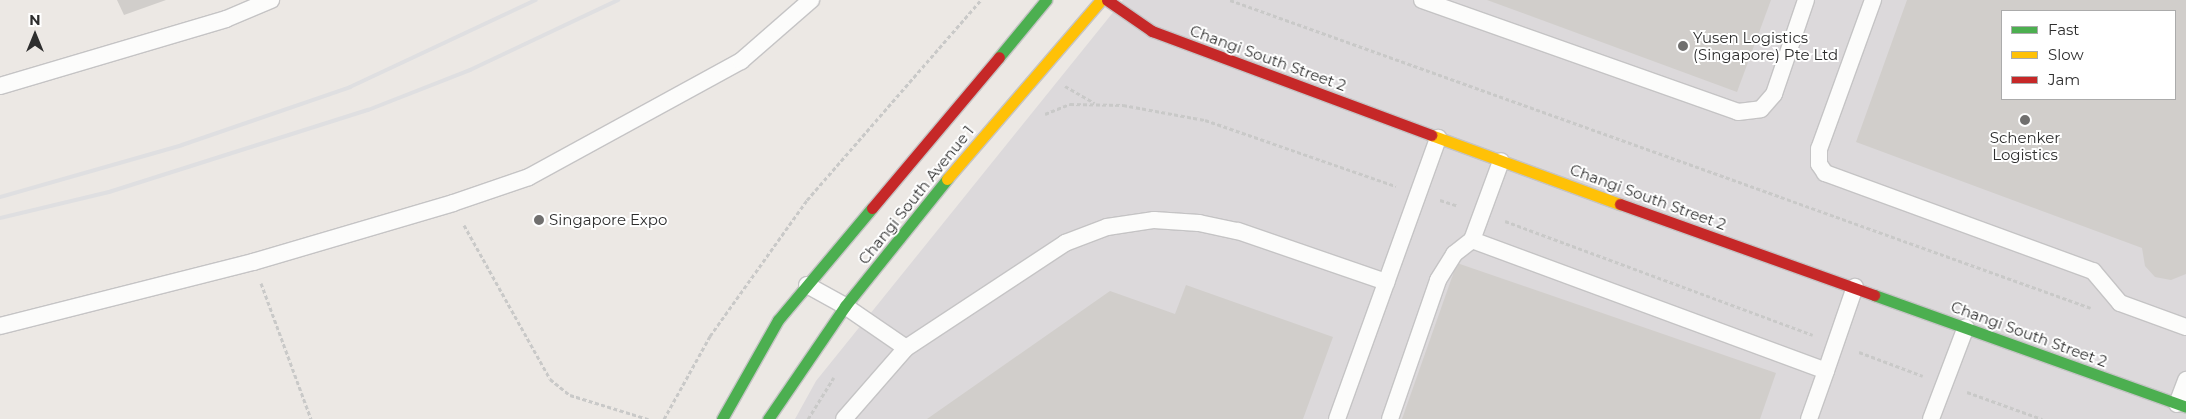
<!DOCTYPE html>
<html>
<head>
<meta charset="utf-8">
<style>
  body { margin:0 }
  #map { position:relative; width:2186px; height:419px; overflow:hidden; background:#ece8e4; font-family:Montserrat,sans-serif }
  div>[style] { position:absolute }
  .industrial>* { inset:0; background:#dcd9db }
  .building>* { inset:0; background:#d1cecb }
  .path>* { height:3px; margin-top:-1.5px; transform-origin:0; background:repeating-linear-gradient(90deg,#c9c9c8 0 4px,transparent 0 6.5px) }
  .roads { filter:drop-shadow(1px 0 #c5c4c5) drop-shadow(-1px 0 #c5c4c5) drop-shadow(0 1px #c5c4c5) drop-shadow(0 -1px #c5c4c5) }
  .lane>* { height:16px; margin:-8px; padding:0 8px; transform-origin:8px; border-radius:8px; background:#fcfcfb }
  .fast>* { height:11px; margin:-5.5px; padding:0 5.5px; transform-origin:5.5px; border-radius:5.5px; background:#4caf50 }
  .slow>* { height:11px; margin:-5.5px; padding:0 5.5px; transform-origin:5.5px; border-radius:5.5px; background:#ffc107 }
  .jam>* { height:11px; margin:-5.5px; padding:0 5.5px; transform-origin:5.5px; border-radius:5.5px; background:#c62828 }
  .rail>* { height:4px; margin:-2px; padding:0 2px; transform-origin:2px; border-radius:2px; background:#dfdfe1 }
  .dots>* { width:14px; height:14px; translate:-50% -50%; box-sizing:border-box; border:2px solid #fff; border-radius:50% }
  span { translate:-50% -50%; white-space:nowrap; text-align:center; line-height:1.15; -webkit-text-stroke:4px #fff; paint-order:stroke }
  .poi-label { font-size:15px; color:#2e2e2e }
  .left { translate:0 -50%; text-align:left }
  .street-label { font-size:15px; color:#2e2e2e }
  .legend { position:absolute; left:2001px; top:10px; width:175px; height:90px; box-sizing:border-box; background:#fff; border:1px solid #ababab; margin:0; padding:6px 9px; list-style:none; font-size:15px; color:#2e2e2e }
  .legend li { display:flex; align-items:center; gap:10px; height:25px }
  .legend b { width:25px; border:1px solid #ababab }
  .north { position:absolute; left:10px; top:10px; width:50px; height:50px; -webkit-text-stroke:4px #fff; paint-order:stroke; rotate:0deg; font-size:14px; font-weight:700; line-height:20px; text-align:center; color:#2e2e2e }
  .north::after { content:''; display:block; margin:auto; width:18px; height:22px; background:#2e2e2e; clip-path:polygon(50% 0,100% 100%,50% 72%,0 100%) }
</style>
</head>
<body>
<div id="map">
  <div class="industrial">
    <i style="clip-path:polygon(evenodd,1123px 0,2186px 0,2186px 419px,795px 419px,816px 381px,1123px 0,2002px 11px,2175px 11px,2175px 99px,2002px 99px,2002px 11px)"></i>
  </div>
  <div class="building">
    <i style="clip-path:polygon(117px 0,166px 0,124px 15px)"></i>
    <i style="clip-path:polygon(1487px 0,1771px 0,1737px 92px)"></i>
    <i style="clip-path:polygon(evenodd,1907px 0,2186px 0,2186px 274px,2171px 280px,2155px 277px,2145px 266px,2142px 248px,1856px 142px,1907px 0,2002px 11px,2175px 11px,2175px 99px,2002px 99px,2002px 11px)"></i>
    <i style="clip-path:polygon(1457px 263px,1776px 373px,1760px 419px,1402px 419px)"></i>
    <i style="clip-path:polygon(1186px 285px,1333px 337px,1303px 419px,927px 419px,1110px 291px,1175px 314px)"></i>
  </div>
  <div class="path">
    <i style="left:1230px;top:0;width:914px;rotate:19.68deg"></i>
    <i style="left:1065px;top:86px;width:34px;rotate:30deg"></i>
    <i style="left:1045px;top:114px;width:27px;rotate:-22deg"></i>
    <i style="left:1070px;top:104px;width:53px;rotate:1.1deg"></i>
    <i style="left:1123px;top:105px;width:83px;rotate:10.4deg"></i>
    <i style="left:1205px;top:120px;width:202px;rotate:19.1deg"></i>
    <i style="left:1440px;top:200px;width:19px;rotate:18deg"></i>
    <i style="left:1505px;top:221px;width:328px;rotate:20.3deg"></i>
    <i style="left:464px;top:225px;width:176px;rotate:60.8deg"></i>
    <i style="left:550px;top:379px;width:26px;rotate:39deg"></i>
    <i style="left:570px;top:395px;width:82px;rotate:17.1deg"></i>
    <i style="left:261px;top:283px;width:145px;rotate:69.8deg"></i>
    <i style="left:1859px;top:352px;width:68px;rotate:20.6deg"></i>
    <i style="left:1967px;top:392px;width:80px;rotate:19.8deg"></i>
    <i style="left:664px;top:419px;width:95px;rotate:-61deg"></i>
    <i style="left:710px;top:336px;width:167px;rotate:-54.5deg"></i>
    <i style="left:807px;top:200px;width:265px;rotate:-49deg"></i>
    <i style="left:808px;top:419px;width:49px;rotate:-58.2deg"></i>
  </div>
  <div class="roads">
    <div class="lane">
      <i style="left:1422px;top:0;width:335px;rotate:19.5deg"></i>
      <i style="left:1738px;top:112px;width:23px;rotate:-7deg"></i>
      <i style="left:1761px;top:109px;width:20px;rotate:-49deg"></i>
      <i style="left:1774px;top:94px;width:99px;rotate:-71.2deg"></i>
      <i style="left:1873px;top:0;width:158px;rotate:109.9deg"></i>
      <i style="left:1819px;top:149px;width:15px;rotate:90deg"></i>
      <i style="left:1819px;top:164px;width:11px;rotate:56deg"></i>
      <i style="left:1825px;top:173px;width:285px;rotate:20.1deg"></i>
      <i style="left:2093px;top:271px;width:42px;rotate:49.8deg"></i>
      <i style="left:2120px;top:303px;width:70px;rotate:20deg"></i>
      <i style="left:0;top:86px;width:236px;rotate:-16.5deg"></i>
      <i style="left:226px;top:19px;width:49px;rotate:-22.9deg"></i>
      <i style="left:1472px;top:240px;width:377px;rotate:20.3deg"></i>
      <i style="left:1826px;top:371px;width:51px;rotate:109.5deg"></i>
      <i style="left:807px;top:285px;width:43px;rotate:28.9deg"></i>
      <i style="left:845px;top:306px;width:74px;rotate:34.5deg"></i>
      <i style="left:0;top:326px;width:261px;rotate:-14.2deg"></i>
      <i style="left:253px;top:262px;width:209px;rotate:-16.4deg"></i>
      <i style="left:453px;top:203px;width:80px;rotate:-18.9deg"></i>
      <i style="left:529px;top:177px;width:242px;rotate:-28.7deg"></i>
      <i style="left:741px;top:61px;width:93px;rotate:-41.1deg"></i>
      <i style="left:1826px;top:371px;width:89px;rotate:-71deg"></i>
      <i style="left:2177px;top:404px;width:26px;rotate:-69deg"></i>
      <i style="left:844px;top:419px;width:94px;rotate:-48.9deg"></i>
      <i style="left:906px;top:348px;width:191px;rotate:-33.4deg"></i>
      <i style="left:1065px;top:243px;width:45px;rotate:-20.9deg"></i>
      <i style="left:1107px;top:227px;width:48px;rotate:-8.5deg"></i>
      <i style="left:1154px;top:220px;width:45px;rotate:3.8deg"></i>
      <i style="left:1199px;top:223px;width:40px;rotate:12deg"></i>
      <i style="left:1238px;top:231px;width:157px;rotate:19deg"></i>
      <i style="left:1337px;top:419px;width:299px;rotate:-70.2deg"></i>
      <i style="left:1390px;top:419px;width:147px;rotate:-70.9deg"></i>
      <i style="left:1438px;top:280px;width:31px;rotate:-58deg"></i>
      <i style="left:1454px;top:254px;width:23px;rotate:-38deg"></i>
      <i style="left:1472px;top:240px;width:84px;rotate:-69.8deg"></i>
      <i style="left:1931px;top:419px;width:98px;rotate:-69.2deg"></i>
    </div>
    <div class="fast">
      <i style="left:999px;top:57px;width:74px;rotate:-50.5deg"></i>
      <i style="left:1874px;top:295px;width:331px;rotate:19.7deg"></i>
      <i style="left:722px;top:419px;width:114px;rotate:-60.5deg"></i>
      <i style="left:778px;top:320px;width:146px;rotate:-50deg"></i>
      <i style="left:768px;top:419px;width:137px;rotate:-55.7deg"></i>
      <i style="left:845px;top:306px;width:163px;rotate:-51.2deg"></i>
    </div>
    <div class="slow">
      <i style="left:1431px;top:135px;width:201px;rotate:20.1deg"></i>
      <i style="left:947px;top:179px;width:236px;rotate:-49.3deg"></i>
    </div>
    <div class="jam">
      <i style="left:1107px;top:0;width:55px;rotate:34.6deg"></i>
      <i style="left:1152px;top:31px;width:298px;rotate:20.4deg"></i>
      <i style="left:1620px;top:204px;width:270px;rotate:19.7deg"></i>
      <i style="left:872px;top:208px;width:197px;rotate:-49.9deg"></i>
    </div>
  </div>
  <div class="rail">
    <i style="left:0;top:197px;width:189px;rotate:-15.9deg"></i>
    <i style="left:182px;top:145px;width:178px;rotate:-19deg"></i>
    <i style="left:350px;top:87px;width:205px;rotate:-25.1deg"></i>
    <i style="left:0;top:218px;width:112px;rotate:-13.4deg"></i>
    <i style="left:109px;top:192px;width:272px;rotate:-17.6deg"></i>
    <i style="left:368px;top:110px;width:110px;rotate:-21.4deg"></i>
    <i style="left:470px;top:70px;width:164px;rotate:-25.3deg"></i>
  </div>
  <div class="dots">
    <i style="left:1683px;top:46px;background:#706f6e"></i>
    <i style="left:2025px;top:120px;background:#706f6e"></i>
    <i style="left:539px;top:220px;background:#706f6e"></i>
  </div>
  <div class="poi-label">
    <span class="left" style="left:1693px;top:46px">Yusen Logistics<br>(Singapore) Pte Ltd</span>
    <span style="left:2025px;top:146px">Schenker<br>Logistics</span>
    <span class="left" style="left:549px;top:220px">Singapore Expo</span>
  </div>
  <div class="street-label">
    <span style="left:1268px;top:58px;rotate:20deg">Changi South Street 2</span>
    <span style="left:916px;top:195px;rotate:-51deg">Changi South Avenue 1</span>
    <span style="left:1648px;top:197px;rotate:20deg">Changi South Street 2</span>
    <span style="left:2029px;top:334px;rotate:20deg">Changi South Street 2</span>
  </div>
  <ul class="legend">
  <li><b style="height:6px;background:#4caf50"></b>Fast</li>
  <li><b style="height:6px;background:#ffc107"></b>Slow</li>
  <li><b style="height:6px;background:#c62828"></b>Jam</li>
  </ul>
  <div class="north">N</div>
</div>
</body>
</html>
